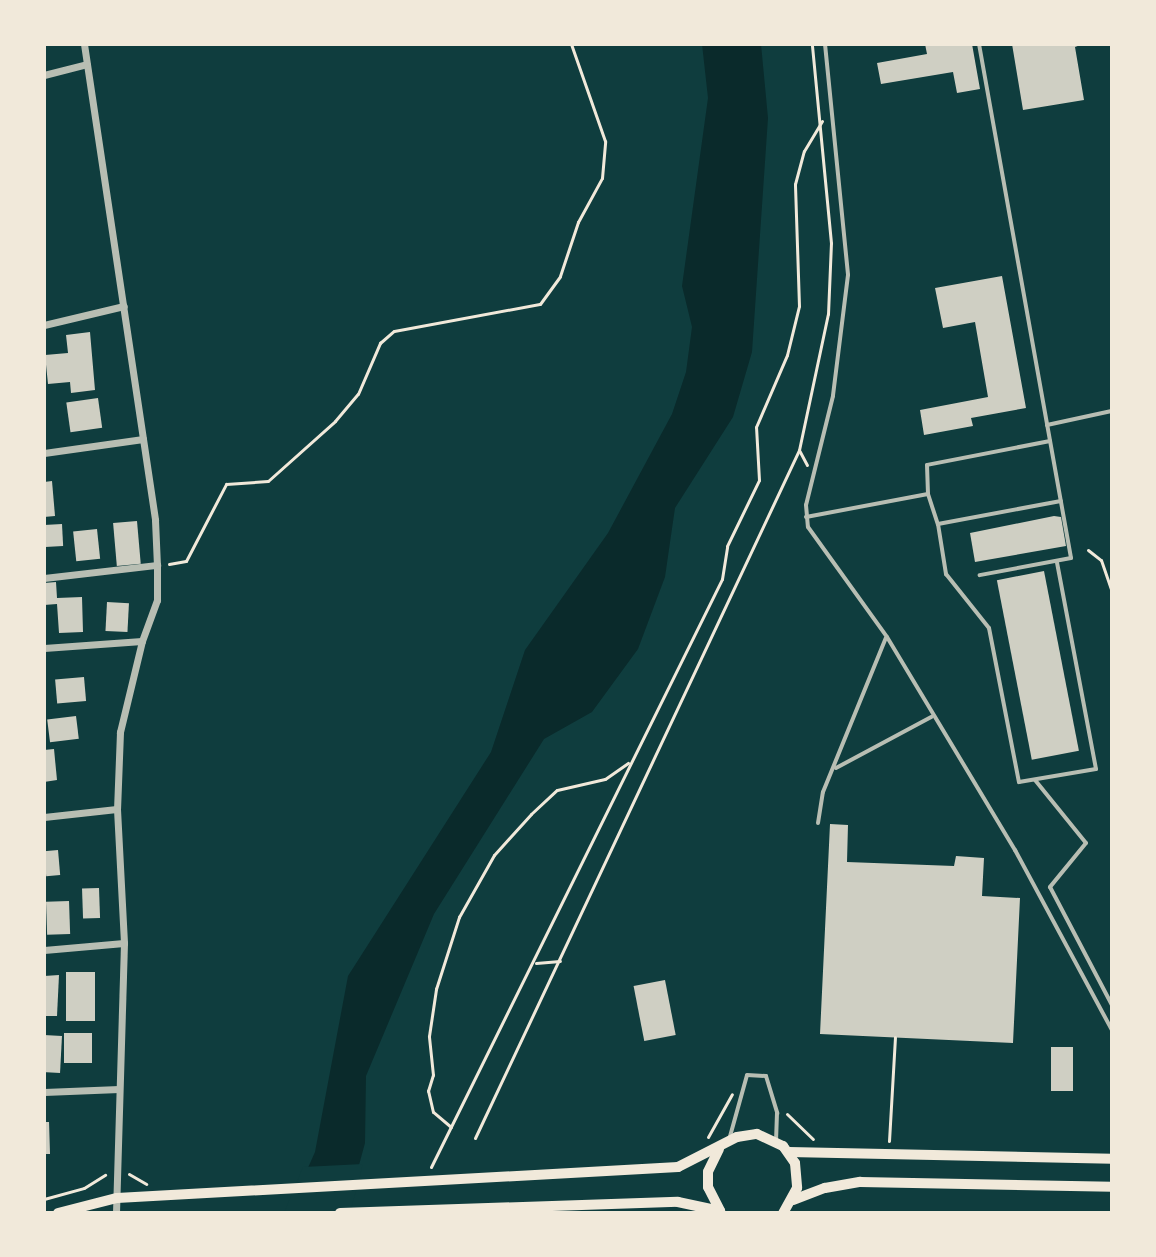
<!DOCTYPE html>
<html>
<head>
<meta charset="utf-8">
<style>
  body { margin:0 }
  #map { position:relative; width:1156px; height:1257px; overflow:hidden; background:#0f3d3e; font-family:Lato,sans-serif }
  div>[style] { position:absolute }
  .water>* { inset:0; background:#0a2a2b }
  .pier>* { inset:0; background:#0f3d3e }
  .building>* { inset:0; background:#cfcfc3; transform-origin:0 0 }
  .path>* { height:3px; margin:-1.5px; padding:0 1.5px; transform-origin:1.5px; border-radius:1.5px; background:#f1e9da }
  .service>* { height:4px; margin:-2px; padding:0 2px; transform-origin:2px; border-radius:2px; background:#b8beb3 }
  .minor>* { height:7px; margin:-3.5px; padding:0 3.5px; transform-origin:3.5px; border-radius:3.5px; background:#b8beb3 }
  .secondary>* { height:10px; margin:-5px; padding:0 5px; transform-origin:5px; border-radius:5px; background:#f1e9da }
  span { translate:-50% -50%; white-space:nowrap; text-align:center; line-height:1.15; -webkit-text-stroke:8px #f1e9da; paint-order:stroke }
  .frame { position:absolute; inset:0; border:46px solid #f1e9da; pointer-events:none }
</style>
</head>
<body>
<div id="map">
  <div class="water">
    <i style="clip-path:polygon(702px 44px,761px 44px,768px 118px,752px 352px,733px 417px,675px 508px,665px 577px,638px 649px,592px 712px,544px 739px,434px 914px,366px 1076px,365px 1143px,346px 1213px,288px 1213px,315px 1152px,348px 976px,491px 752px,525px 650px,608px 533px,672px 414px,686px 372px,692px 327px,682px 286px,708px 98px)"></i>
  </div>
  <div class="pier">
    <i style="clip-path:polygon(363px 1164px,350px 1213px,284px 1213px,303px 1167px)"></i>
  </div>
  <div class="building">
    <i style="clip-path:polygon(925px 44px,972px 44px,980px 89px,957px 93px,953px 72px,881px 84px,877px 63px,927px 54px)"></i>
    <i style="clip-path:polygon(1012px 44px,1083px 44px,1075px 47px,1084px 100px,1023px 110px)"></i>
    <i style="clip-path:polygon(1002px 276px,1026px 408px,971px 418px,973px 426px,924px 435px,920px 410px,988px 397px,975px 322px,943px 328px,935px 288px)"></i>
    <i style="clip-path:polygon(90px 332px,95px 390px,71px 393px,70px 382px,48px 384px,45px 355px,68px 353px,66px 335px)"></i>
    <i style="left:98px;top:398px;width:30px;height:32px;rotate:82deg"></i>
    <i style="clip-path:polygon(52px 481px,55px 516px,44px 517px,44px 482px)"></i>
    <i style="clip-path:polygon(1054px 516px,1061px 517px,1066px 546px,975px 562px,970px 533px)"></i>
    <i style="left:137px;top:521px;width:43px;height:24px;rotate:85deg"></i>
    <i style="left:62px;top:524px;width:22px;height:18px;rotate:87deg"></i>
    <i style="left:97px;top:529px;width:30px;height:24px;rotate:84deg"></i>
    <i style="left:1044px;top:571px;width:183px;height:48px;rotate:79deg"></i>
    <i style="clip-path:polygon(56px 582px,57px 598px,82px 597px,83px 632px,59px 633px,57px 604px,44px 605px,44px 583px)"></i>
    <i style="left:107px;top:602px;width:22px;height:29px;rotate:3deg"></i>
    <i style="left:84px;top:677px;width:24px;height:29px;rotate:85deg"></i>
    <i style="left:76px;top:716px;width:23px;height:29px;rotate:83deg"></i>
    <i style="clip-path:polygon(54px 749px,57px 780px,44px 782px,44px 750px)"></i>
    <i style="clip-path:polygon(830px 824px,848px 825px,847px 862px,954px 866px,956px 856px,984px 858px,982px 896px,1020px 898px,1013px 1043px,820px 1034px)"></i>
    <i style="left:58px;top:850px;width:25px;height:14px;rotate:85deg"></i>
    <i style="left:99px;top:888px;width:30px;height:17px;rotate:88deg"></i>
    <i style="left:69px;top:901px;width:33px;height:23px;rotate:88deg"></i>
    <i style="left:66px;top:972px;width:29px;height:49px"></i>
    <i style="clip-path:polygon(59px 975px,57px 1016px,44px 1016px,44px 976px)"></i>
    <i style="left:665px;top:980px;width:56px;height:32px;rotate:79deg"></i>
    <i style="left:92px;top:1033px;width:30px;height:28px;rotate:90deg"></i>
    <i style="left:44px;top:1035px;width:18px;height:37px;rotate:3deg"></i>
    <i style="left:1051px;top:1047px;width:22px;height:44px"></i>
    <i style="clip-path:polygon(44px 1122px,49px 1122px,50px 1154px,44px 1154px)"></i>
  </div>
  <div class="path">
    <i style="left:799px;top:450px;width:17px;rotate:62deg"></i>
    <i style="left:1088px;top:550px;width:16px;rotate:38deg"></i>
    <i style="left:1101px;top:560px;width:34px;rotate:71deg"></i>
    <i style="left:169px;top:564px;width:17px;rotate:-10deg"></i>
    <i style="left:186px;top:561px;width:87px;rotate:-62.5deg"></i>
    <i style="left:226px;top:484px;width:42px;rotate:-4.1deg"></i>
    <i style="left:268px;top:481px;width:90px;rotate:-41.8deg"></i>
    <i style="left:335px;top:421px;width:35px;rotate:-50deg"></i>
    <i style="left:358px;top:394px;width:56px;rotate:-66.7deg"></i>
    <i style="left:380px;top:343px;width:18px;rotate:-41deg"></i>
    <i style="left:394px;top:331px;width:148px;rotate:-10.5deg"></i>
    <i style="left:540px;top:304px;width:34px;rotate:-54deg"></i>
    <i style="left:560px;top:276px;width:57px;rotate:-71.6deg"></i>
    <i style="left:578px;top:222px;width:50px;rotate:-61.4deg"></i>
    <i style="left:602px;top:178px;width:37px;rotate:-85deg"></i>
    <i style="left:605px;top:141px;width:103px;rotate:-109.3deg"></i>
    <i style="left:536px;top:963px;width:24px;rotate:-5deg"></i>
    <i style="left:787px;top:1114px;width:36px;rotate:44deg"></i>
    <i style="left:451px;top:1127px;width:23px;rotate:-140deg"></i>
    <i style="left:433px;top:1112px;width:22px;rotate:-103deg"></i>
    <i style="left:428px;top:1091px;width:17px;rotate:-73deg"></i>
    <i style="left:433px;top:1075px;width:39px;rotate:-96deg"></i>
    <i style="left:429px;top:1036px;width:48px;rotate:-81.5deg"></i>
    <i style="left:436px;top:989px;width:76px;rotate:-72.3deg"></i>
    <i style="left:459px;top:917px;width:71px;rotate:-60.6deg"></i>
    <i style="left:494px;top:855px;width:55px;rotate:-47.9deg"></i>
    <i style="left:531px;top:814px;width:35px;rotate:-43deg"></i>
    <i style="left:557px;top:790px;width:49px;rotate:-12.9deg"></i>
    <i style="left:605px;top:779px;width:28px;rotate:-35deg"></i>
    <i style="left:708px;top:1137px;width:49px;rotate:-60.8deg"></i>
    <i style="left:475px;top:1138px;width:760px;rotate:-64.78deg"></i>
    <i style="left:799px;top:450px;width:139px;rotate:-78deg"></i>
    <i style="left:828px;top:314px;width:71px;rotate:-87.6deg"></i>
    <i style="left:831px;top:243px;width:200px;rotate:-95.5deg"></i>
    <i style="left:889px;top:1141px;width:104px;rotate:-86.7deg"></i>
    <i style="left:431px;top:1167px;width:656px;rotate:-63.67deg"></i>
    <i style="left:722px;top:579px;width:33px;rotate:-81deg"></i>
    <i style="left:727px;top:546px;width:73px;rotate:-64.1deg"></i>
    <i style="left:759px;top:480px;width:53px;rotate:-93.2deg"></i>
    <i style="left:756px;top:427px;width:78px;rotate:-66.7deg"></i>
    <i style="left:787px;top:355px;width:50px;rotate:-76.2deg"></i>
    <i style="left:799px;top:306px;width:122px;rotate:-91.9deg"></i>
    <i style="left:795px;top:184px;width:34px;rotate:-75deg"></i>
    <i style="left:804px;top:151px;width:35px;rotate:-59deg"></i>
    <i style="left:129px;top:1174px;width:20px;rotate:30deg"></i>
    <i style="left:44px;top:1199px;width:41px;rotate:-15.4deg"></i>
    <i style="left:84px;top:1188px;width:25px;rotate:-32deg"></i>
  </div>
  <div class="service">
    <i style="left:825px;top:44px;width:232px;rotate:84.3deg"></i>
    <i style="left:848px;top:275px;width:122px;rotate:97.1deg"></i>
    <i style="left:833px;top:396px;width:112px;rotate:103.9deg"></i>
    <i style="left:806px;top:505px;width:22px;rotate:85deg"></i>
    <i style="left:808px;top:527px;width:135px;rotate:54.3deg"></i>
    <i style="left:887px;top:637px;width:249px;rotate:59deg"></i>
    <i style="left:1015px;top:850px;width:204px;rotate:61.7deg"></i>
    <i style="left:979px;top:44px;width:522px;rotate:79.85deg"></i>
    <i style="left:1071px;top:558px;width:93px;rotate:169.4deg"></i>
    <i style="left:1047px;top:425px;width:66px;rotate:-12.2deg"></i>
    <i style="left:1050px;top:441px;width:125px;rotate:169deg"></i>
    <i style="left:927px;top:465px;width:29px;rotate:88deg"></i>
    <i style="left:928px;top:494px;width:32px;rotate:72deg"></i>
    <i style="left:938px;top:524px;width:125px;rotate:-10.6deg"></i>
    <i style="left:806px;top:517px;width:124px;rotate:-10.7deg"></i>
    <i style="left:938px;top:524px;width:51px;rotate:80.9deg"></i>
    <i style="left:946px;top:574px;width:69px;rotate:51.5deg"></i>
    <i style="left:989px;top:628px;width:157px;rotate:79deg"></i>
    <i style="left:1019px;top:782px;width:78px;rotate:-9.6deg"></i>
    <i style="left:1096px;top:769px;width:211px;rotate:-100.7deg"></i>
    <i style="left:836px;top:768px;width:108px;rotate:-28.2deg"></i>
    <i style="left:1035px;top:780px;width:81px;rotate:51deg"></i>
    <i style="left:1086px;top:843px;width:57px;rotate:129.3deg"></i>
    <i style="left:1050px;top:887px;width:133px;rotate:62.3deg"></i>
    <i style="left:818px;top:823px;width:31px;rotate:-81deg"></i>
    <i style="left:823px;top:792px;width:166px;rotate:-67.8deg"></i>
    <i style="left:729px;top:1140px;width:67px;rotate:-74.5deg"></i>
    <i style="left:747px;top:1075px;width:19px;rotate:3deg"></i>
    <i style="left:766px;top:1076px;width:39px;rotate:73deg"></i>
    <i style="left:777px;top:1113px;width:28px;rotate:92deg"></i>
  </div>
  <div class="minor">
    <i style="left:84px;top:44px;width:481px;rotate:81.5deg"></i>
    <i style="left:155px;top:520px;width:45px;rotate:87.5deg"></i>
    <i style="left:157px;top:565px;width:35px;rotate:90deg"></i>
    <i style="left:157px;top:600px;width:44px;rotate:110.1deg"></i>
    <i style="left:142px;top:641px;width:94px;rotate:103.6deg"></i>
    <i style="left:120px;top:732px;width:77px;rotate:92.2deg"></i>
    <i style="left:117px;top:809px;width:134px;rotate:87deg"></i>
    <i style="left:124px;top:943px;width:270px;rotate:91.7deg"></i>
    <i style="left:44px;top:75px;width:44px;rotate:-14.3deg"></i>
    <i style="left:44px;top:325px;width:82px;rotate:-13.4deg"></i>
    <i style="left:44px;top:453px;width:100px;rotate:-8deg"></i>
    <i style="left:44px;top:578px;width:114px;rotate:-6.6deg"></i>
    <i style="left:44px;top:648px;width:98px;rotate:-4.1deg"></i>
    <i style="left:44px;top:817px;width:73px;rotate:-6.3deg"></i>
    <i style="left:44px;top:950px;width:80px;rotate:-5deg"></i>
    <i style="left:44px;top:1092px;width:75px;rotate:-2.3deg"></i>
  </div>
  <div class="secondary">
    <i style="left:719px;top:1149px;width:25px;rotate:116deg"></i>
    <i style="left:708px;top:1172px;width:15px;rotate:90deg"></i>
    <i style="left:708px;top:1187px;width:27px;rotate:63deg"></i>
    <i style="left:789px;top:1152px;width:323px;rotate:1.2deg"></i>
    <i style="left:793px;top:1200px;width:34px;rotate:-21deg"></i>
    <i style="left:825px;top:1188px;width:36px;rotate:-10deg"></i>
    <i style="left:860px;top:1182px;width:252px;rotate:1.1deg"></i>
    <i style="left:58px;top:1213px;width:61px;rotate:-14.3deg"></i>
    <i style="left:117px;top:1198px;width:562px;rotate:-3.16deg"></i>
    <i style="left:678px;top:1167px;width:66px;rotate:-27deg"></i>
    <i style="left:737px;top:1137px;width:20px;rotate:-9deg"></i>
    <i style="left:757px;top:1134px;width:29px;rotate:25deg"></i>
    <i style="left:783px;top:1146px;width:21px;rotate:55deg"></i>
    <i style="left:795px;top:1163px;width:25px;rotate:85deg"></i>
    <i style="left:797px;top:1188px;width:29px;rotate:119deg"></i>
    <i style="left:340px;top:1213px;width:338px;rotate:-1.9deg"></i>
    <i style="left:678px;top:1202px;width:43px;rotate:12.1deg"></i>
  </div>
  <div class="frame"></div>
</div>
</body>
</html>
